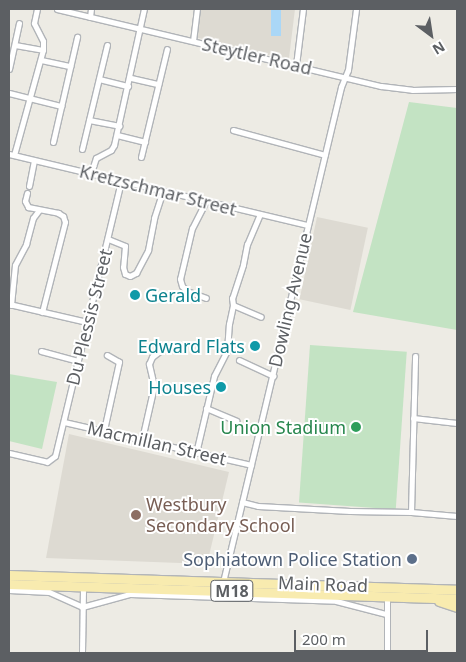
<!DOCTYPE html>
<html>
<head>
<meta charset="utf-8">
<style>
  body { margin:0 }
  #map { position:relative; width:466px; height:662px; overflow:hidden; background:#edebe4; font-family:"Noto Sans",sans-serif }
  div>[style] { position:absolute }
  .education>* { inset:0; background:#dddad2; transform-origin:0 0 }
  .green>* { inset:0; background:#c3e3c3; transform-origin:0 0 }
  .water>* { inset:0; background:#aad7f7; transform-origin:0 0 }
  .roads { filter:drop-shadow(1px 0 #b1b4b8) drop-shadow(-1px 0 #b1b4b8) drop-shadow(0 1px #b1b4b8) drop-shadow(0 -1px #b1b4b8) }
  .minor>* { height:5px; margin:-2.5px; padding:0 2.5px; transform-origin:2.5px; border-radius:2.5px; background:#fff }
  .primary>* { height:9px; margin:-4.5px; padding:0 4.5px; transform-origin:4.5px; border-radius:4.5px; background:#f8ebaf }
  .dots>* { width:14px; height:14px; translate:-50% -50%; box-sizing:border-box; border:2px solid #fff; border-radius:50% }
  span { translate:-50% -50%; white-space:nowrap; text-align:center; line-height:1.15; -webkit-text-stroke:4px #fff; paint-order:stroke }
  .shield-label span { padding:1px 4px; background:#fff; border:1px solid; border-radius:4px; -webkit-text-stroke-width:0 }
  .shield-label { font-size:16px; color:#5c5f63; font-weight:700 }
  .street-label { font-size:18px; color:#5c5f63 }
  .culture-label { font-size:18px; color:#0d838f }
  .left { translate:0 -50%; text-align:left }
  .right { translate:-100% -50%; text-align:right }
  .leisure-label { font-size:18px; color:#27864d }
  .education-label { font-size:18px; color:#785e54 }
  .service-label { font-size:18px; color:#4e5e75 }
  .frame { position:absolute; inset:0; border:10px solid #5c5f63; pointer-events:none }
  .north { position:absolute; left:406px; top:10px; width:50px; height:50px; -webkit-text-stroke:4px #fff; paint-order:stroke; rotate:149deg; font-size:14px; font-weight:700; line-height:20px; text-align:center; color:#5c5f63 }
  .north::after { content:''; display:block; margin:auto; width:18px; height:22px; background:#5c5f63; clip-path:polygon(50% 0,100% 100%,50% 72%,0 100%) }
  .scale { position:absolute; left:294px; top:630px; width:134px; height:22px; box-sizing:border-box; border:2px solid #5c5f63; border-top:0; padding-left:6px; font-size:15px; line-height:18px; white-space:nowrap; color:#5c5f63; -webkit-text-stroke:4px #fff; paint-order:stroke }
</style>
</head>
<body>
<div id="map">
  <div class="education">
    <i style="clip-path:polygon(199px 9px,295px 9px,289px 58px,284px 59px,195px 37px)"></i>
    <i style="left:317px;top:217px;width:52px;height:84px;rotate:12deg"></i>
    <i style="clip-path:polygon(69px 434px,229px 472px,207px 564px,46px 558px)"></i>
  </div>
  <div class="green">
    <i style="clip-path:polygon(409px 102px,457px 108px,457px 330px,353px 312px)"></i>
    <i style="left:310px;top:345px;width:97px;height:158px;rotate:4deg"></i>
    <i style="clip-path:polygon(9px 374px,57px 382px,42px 449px,9px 441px)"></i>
  </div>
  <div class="water">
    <i style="left:271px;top:9px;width:10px;height:27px"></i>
  </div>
  <div class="roads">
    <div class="minor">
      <i style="left:57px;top:9px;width:333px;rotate:13.4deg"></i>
      <i style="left:381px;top:86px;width:31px;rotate:7deg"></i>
      <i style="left:412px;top:90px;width:45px;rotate:-1.3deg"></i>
      <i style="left:90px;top:17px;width:8px;rotate:-83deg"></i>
      <i style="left:193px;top:41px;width:32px;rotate:-83deg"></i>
      <i style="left:15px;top:45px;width:28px;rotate:10deg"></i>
      <i style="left:41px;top:60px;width:30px;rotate:12deg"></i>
      <i style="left:296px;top:65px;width:56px;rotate:-82.9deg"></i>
      <i style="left:9px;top:69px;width:47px;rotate:-77.7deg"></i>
      <i style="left:131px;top:78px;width:28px;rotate:13deg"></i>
      <i style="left:99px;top:79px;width:30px;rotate:14deg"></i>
      <i style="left:9px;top:93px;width:54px;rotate:14deg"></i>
      <i style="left:89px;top:120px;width:31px;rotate:11deg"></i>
      <i style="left:233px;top:130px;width:95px;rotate:15.2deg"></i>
      <i style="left:117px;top:135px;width:29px;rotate:14deg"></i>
      <i style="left:53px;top:142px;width:108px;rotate:-77.1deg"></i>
      <i style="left:82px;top:149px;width:107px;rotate:-76.5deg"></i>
      <i style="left:9px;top:154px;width:307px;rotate:13.4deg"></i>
      <i style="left:14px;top:155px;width:109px;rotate:-74.6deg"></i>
      <i style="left:43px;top:50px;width:9px;rotate:-90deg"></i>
      <i style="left:43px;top:41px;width:20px;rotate:-117deg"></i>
      <i style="left:34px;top:23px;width:14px;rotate:-78deg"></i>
      <i style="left:141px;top:157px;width:111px;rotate:-76.5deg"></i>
      <i style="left:91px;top:173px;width:16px;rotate:-72deg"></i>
      <i style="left:96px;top:158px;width:17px;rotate:-28deg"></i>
      <i style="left:111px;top:150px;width:6px;rotate:-59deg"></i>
      <i style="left:114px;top:145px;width:139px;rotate:-77.6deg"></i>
      <i style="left:29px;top:186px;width:26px;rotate:-79deg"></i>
      <i style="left:27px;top:193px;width:8px;rotate:104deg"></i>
      <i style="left:25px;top:201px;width:7px;rotate:63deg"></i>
      <i style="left:28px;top:207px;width:31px;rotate:11deg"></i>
      <i style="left:58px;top:213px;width:6px;rotate:31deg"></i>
      <i style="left:63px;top:216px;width:6px;rotate:72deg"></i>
      <i style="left:65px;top:222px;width:93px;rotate:104.3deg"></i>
      <i style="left:206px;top:201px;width:30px;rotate:117deg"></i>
      <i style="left:192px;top:228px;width:52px;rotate:103.2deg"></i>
      <i style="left:180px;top:279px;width:7px;rotate:74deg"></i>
      <i style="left:182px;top:286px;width:7px;rotate:45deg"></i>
      <i style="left:187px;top:291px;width:20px;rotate:20deg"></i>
      <i style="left:260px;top:214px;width:33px;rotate:113deg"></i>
      <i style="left:247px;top:244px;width:21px;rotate:101deg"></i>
      <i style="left:243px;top:265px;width:35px;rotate:108deg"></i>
      <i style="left:232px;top:298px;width:7px;rotate:82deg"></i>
      <i style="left:233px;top:305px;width:30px;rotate:23deg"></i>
      <i style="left:108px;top:239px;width:18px;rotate:22deg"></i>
      <i style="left:125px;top:246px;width:21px;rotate:95deg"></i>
      <i style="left:123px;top:267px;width:7px;rotate:74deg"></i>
      <i style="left:125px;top:274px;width:5px;rotate:22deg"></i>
      <i style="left:130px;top:276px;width:7px;rotate:-27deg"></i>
      <i style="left:136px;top:273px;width:26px;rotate:-62deg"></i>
      <i style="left:148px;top:250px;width:33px;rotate:-79deg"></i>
      <i style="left:154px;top:218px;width:28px;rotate:-72deg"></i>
      <i style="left:9px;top:304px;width:80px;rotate:13deg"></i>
      <i style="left:11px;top:305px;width:40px;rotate:-84.3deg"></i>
      <i style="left:15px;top:265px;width:24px;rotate:-62deg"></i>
      <i style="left:26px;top:244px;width:27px;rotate:-75deg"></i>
      <i style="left:33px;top:218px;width:10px;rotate:-53deg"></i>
      <i style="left:41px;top:351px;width:38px;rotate:15deg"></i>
      <i style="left:239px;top:360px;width:38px;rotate:25deg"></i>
      <i style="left:206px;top:408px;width:33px;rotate:23deg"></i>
      <i style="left:413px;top:418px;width:44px;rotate:6.5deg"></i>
      <i style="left:64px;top:422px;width:192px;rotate:12.9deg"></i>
      <i style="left:104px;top:430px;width:70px;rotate:-77.6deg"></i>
      <i style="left:119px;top:362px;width:14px;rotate:-150deg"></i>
      <i style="left:142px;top:439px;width:54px;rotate:-77.2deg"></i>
      <i style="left:154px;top:386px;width:23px;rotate:-103deg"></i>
      <i style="left:149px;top:364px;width:8px;rotate:-67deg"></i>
      <i style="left:152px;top:357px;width:11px;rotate:-38deg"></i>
      <i style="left:9px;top:453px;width:39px;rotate:13deg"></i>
      <i style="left:47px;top:462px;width:10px;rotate:-37deg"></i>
      <i style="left:55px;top:456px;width:283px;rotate:-76.5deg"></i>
      <i style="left:196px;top:453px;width:79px;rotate:-76.8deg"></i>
      <i style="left:214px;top:376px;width:28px;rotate:-63deg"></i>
      <i style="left:227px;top:351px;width:27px;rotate:-86deg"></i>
      <i style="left:229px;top:324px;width:19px;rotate:-78deg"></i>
      <i style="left:242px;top:502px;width:16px;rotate:14deg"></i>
      <i style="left:258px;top:506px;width:92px;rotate:3.1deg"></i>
      <i style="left:350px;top:511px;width:61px;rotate:0.9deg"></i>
      <i style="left:411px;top:512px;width:46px;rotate:5deg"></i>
      <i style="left:411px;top:512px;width:156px;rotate:-88.5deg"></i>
      <i style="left:223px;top:582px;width:509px;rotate:-76.59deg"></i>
      <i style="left:341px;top:87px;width:18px;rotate:-68deg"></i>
      <i style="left:348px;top:70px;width:62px;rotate:-82.5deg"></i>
      <i style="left:9px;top:590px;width:40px;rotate:2.9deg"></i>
      <i style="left:49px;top:592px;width:36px;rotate:24deg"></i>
      <i style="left:82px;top:607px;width:50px;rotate:-15.2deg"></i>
      <i style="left:130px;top:594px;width:206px;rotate:1.9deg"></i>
      <i style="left:336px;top:601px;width:52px;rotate:14.6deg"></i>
      <i style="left:82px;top:653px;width:67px;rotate:-89.1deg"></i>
      <i style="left:387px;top:653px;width:57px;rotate:-90deg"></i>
    </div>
    <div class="primary">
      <i style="left:9px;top:575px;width:448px;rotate:1.9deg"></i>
      <i style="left:9px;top:584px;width:448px;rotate:1.9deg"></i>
      <i style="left:439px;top:601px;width:19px;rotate:18deg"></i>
    </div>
  </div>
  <div class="dots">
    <i style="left:135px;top:295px;background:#0f9aa8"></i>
    <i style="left:255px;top:346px;background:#0f9aa8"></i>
    <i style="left:221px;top:387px;background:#0f9aa8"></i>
    <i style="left:356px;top:427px;background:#2e9e5b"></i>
    <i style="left:136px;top:515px;background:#8d6e63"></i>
    <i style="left:412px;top:559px;background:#5c6f8a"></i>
  </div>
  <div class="shield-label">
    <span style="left:232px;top:591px">M18</span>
  </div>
  <div class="street-label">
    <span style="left:257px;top:56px;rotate:13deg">Steytler Road</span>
    <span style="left:158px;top:190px;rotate:14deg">Kretzschmar Street</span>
    <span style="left:290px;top:300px;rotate:-77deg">Dowling Avenue</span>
    <span style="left:89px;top:317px;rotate:-76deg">Du Plessis Street</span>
    <span style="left:157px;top:443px;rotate:13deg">Macmillan Street</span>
    <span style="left:323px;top:584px;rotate:2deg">Main Road</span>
  </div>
  <div class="culture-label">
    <span class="left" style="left:145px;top:295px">Gerald</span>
    <span class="right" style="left:245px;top:346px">Edward Flats</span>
    <span class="right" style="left:211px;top:387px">Houses</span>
  </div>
  <div class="leisure-label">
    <span class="right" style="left:346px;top:427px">Union Stadium</span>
  </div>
  <div class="education-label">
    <span class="left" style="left:146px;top:515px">Westbury<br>Secondary School</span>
  </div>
  <div class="service-label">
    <span class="right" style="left:402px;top:559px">Sophiatown Police Station</span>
  </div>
  <div class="frame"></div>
  <div class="north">N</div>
  <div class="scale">200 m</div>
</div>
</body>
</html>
